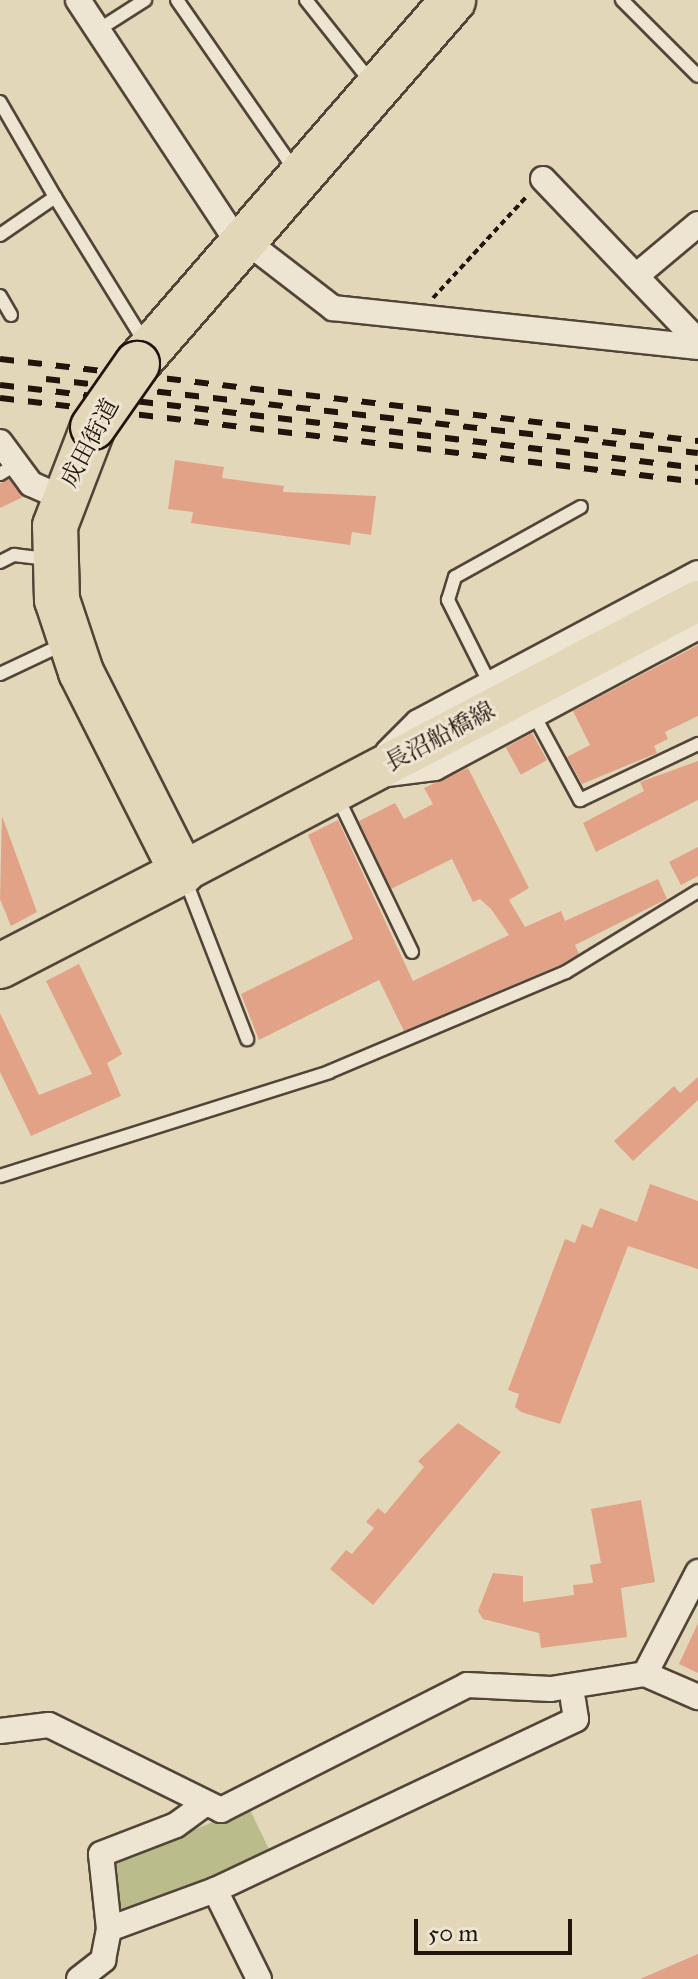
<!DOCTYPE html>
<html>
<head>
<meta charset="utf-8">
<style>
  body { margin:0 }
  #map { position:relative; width:698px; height:1979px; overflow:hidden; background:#e3d7ba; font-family:"IM FELL Great Primer","Noto Serif JP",serif }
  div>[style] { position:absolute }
  .green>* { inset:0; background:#babc8b }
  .building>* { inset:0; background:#e2a287; transform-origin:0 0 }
  .path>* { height:4px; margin-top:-2px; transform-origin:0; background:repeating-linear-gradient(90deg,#22140b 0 6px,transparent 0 10px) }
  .roads { filter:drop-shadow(2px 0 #524537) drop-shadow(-2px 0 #524537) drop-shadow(0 2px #524537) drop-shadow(0 -2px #524537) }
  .lane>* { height:12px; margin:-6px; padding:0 6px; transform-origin:6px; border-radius:6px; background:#ede5d2 }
  .street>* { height:24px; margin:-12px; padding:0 12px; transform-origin:12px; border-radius:12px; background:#ede5d2 }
  .primary>* { height:40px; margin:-20px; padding:0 20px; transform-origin:20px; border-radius:20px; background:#e3d7ba }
  .highway>* { height:44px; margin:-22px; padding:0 22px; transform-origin:22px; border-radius:22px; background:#e3d7ba }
  .rail>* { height:6px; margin-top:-3px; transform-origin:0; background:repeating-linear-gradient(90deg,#22140b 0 14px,transparent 0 28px) }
  .bridges { filter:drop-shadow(2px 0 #22140b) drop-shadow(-2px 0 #22140b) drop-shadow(0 2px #22140b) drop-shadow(0 -2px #22140b) }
  .highway-bridge>* { height:44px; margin:-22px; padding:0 22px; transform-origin:22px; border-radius:22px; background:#e3d7ba }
  span { translate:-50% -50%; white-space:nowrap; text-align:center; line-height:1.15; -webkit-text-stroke:6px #ede5d2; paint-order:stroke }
  .street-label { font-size:24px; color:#22140b }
  .scale { position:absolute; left:414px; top:1919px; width:158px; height:36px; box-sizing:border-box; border:4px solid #22140b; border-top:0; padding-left:10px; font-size:24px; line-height:28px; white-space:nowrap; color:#22140b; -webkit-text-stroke:6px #ede5d2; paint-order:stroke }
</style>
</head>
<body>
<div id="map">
  <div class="green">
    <i style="clip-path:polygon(249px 1808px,271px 1853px,122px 1918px,114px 1861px)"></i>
  </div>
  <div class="building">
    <i style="clip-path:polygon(175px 460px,224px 467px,222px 478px,284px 486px,283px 492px,376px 496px,371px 535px,352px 532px,350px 545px,191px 523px,193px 512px,168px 509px)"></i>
    <i style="clip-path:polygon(9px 479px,23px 497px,0 508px,0 483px)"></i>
    <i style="clip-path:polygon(698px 645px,698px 716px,665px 732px,668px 739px,654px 746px,657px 753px,582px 784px,567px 757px,590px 745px,573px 711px)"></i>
    <i style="left:532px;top:733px;width:31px;height:30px;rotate:61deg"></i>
    <i style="clip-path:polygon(698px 761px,698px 800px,596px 852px,583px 823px,644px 791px,640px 782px)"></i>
    <i style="clip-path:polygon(468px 768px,529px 888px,509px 900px,525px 927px,561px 911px,565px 921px,658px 879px,667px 899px,575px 945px,579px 954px,562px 964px,404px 1031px,379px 980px,259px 1040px,241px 994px,353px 939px,308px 835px,338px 820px,413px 981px,509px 935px,491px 909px,480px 899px,473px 902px,452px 859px,391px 889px,359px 821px,395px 803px,404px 819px,433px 804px,424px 788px)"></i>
    <i style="clip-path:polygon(2px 816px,37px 912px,11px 926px,0 899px)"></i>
    <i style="clip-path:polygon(698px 847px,698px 876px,681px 885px,669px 862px)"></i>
    <i style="clip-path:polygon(79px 964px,122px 1054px,107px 1063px,121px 1096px,31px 1136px,0 1072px,0 1013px,39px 1095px,92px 1074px,46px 981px)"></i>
    <i style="clip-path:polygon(698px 1077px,698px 1100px,633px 1161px,614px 1141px,674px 1086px,680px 1093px)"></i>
    <i style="clip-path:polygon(650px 1184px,698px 1201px,698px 1269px,628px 1246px,560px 1424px,521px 1412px,515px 1407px,519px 1394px,508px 1390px,565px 1239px,575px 1243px,582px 1224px,592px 1228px,600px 1208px,637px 1222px)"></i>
    <i style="clip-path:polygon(458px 1423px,501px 1452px,373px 1605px,330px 1569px,346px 1550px,352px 1554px,374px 1528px,366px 1522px,378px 1508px,385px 1514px,424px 1467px,418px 1461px)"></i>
    <i style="clip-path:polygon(641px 1500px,655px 1582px,621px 1588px,627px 1637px,541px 1648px,539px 1633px,483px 1619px,478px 1611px,493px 1573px,523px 1576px,523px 1602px,574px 1595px,573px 1585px,593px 1583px,590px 1565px,601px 1563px,591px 1509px)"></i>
    <i style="clip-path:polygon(698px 1623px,698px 1673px,679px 1664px)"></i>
    <i style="clip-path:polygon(698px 1954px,698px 1979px,640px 1979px)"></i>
  </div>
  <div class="path">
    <i style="left:433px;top:298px;width:139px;rotate:-47.3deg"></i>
  </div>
  <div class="roads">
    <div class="lane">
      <i style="left:177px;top:0;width:209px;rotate:55.3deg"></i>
      <i style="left:306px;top:0;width:105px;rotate:51.6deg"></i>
      <i style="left:622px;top:0;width:107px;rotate:45deg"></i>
      <i style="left:98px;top:30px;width:56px;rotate:-32.6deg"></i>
      <i style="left:0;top:102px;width:110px;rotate:59.9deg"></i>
      <i style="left:0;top:235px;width:67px;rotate:-34.6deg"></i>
      <i style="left:55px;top:197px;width:169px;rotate:58.3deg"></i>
      <i style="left:0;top:296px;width:22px;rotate:60deg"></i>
      <i style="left:0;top:474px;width:17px;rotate:-31deg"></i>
      <i style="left:0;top:562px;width:16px;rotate:-27deg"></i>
      <i style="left:14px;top:555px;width:34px;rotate:7deg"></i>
      <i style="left:0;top:674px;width:73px;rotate:-25.2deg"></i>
      <i style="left:489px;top:682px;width:92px;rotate:-116.6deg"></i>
      <i style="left:448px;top:600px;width:24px;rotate:-73deg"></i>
      <i style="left:455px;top:577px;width:144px;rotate:-29.1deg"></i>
      <i style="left:534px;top:715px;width:97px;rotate:61.6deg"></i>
      <i style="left:580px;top:800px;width:131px;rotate:-25.4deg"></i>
      <i style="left:337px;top:796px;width:173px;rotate:64.3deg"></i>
      <i style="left:185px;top:879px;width:172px;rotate:68.8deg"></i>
      <i style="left:0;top:1176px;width:345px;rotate:-17.5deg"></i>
      <i style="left:329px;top:1072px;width:257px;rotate:-22.9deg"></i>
      <i style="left:566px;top:972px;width:155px;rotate:-31.5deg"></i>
    </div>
    <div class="street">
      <i style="left:78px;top:0;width:295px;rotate:56.6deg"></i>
      <i style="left:543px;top:179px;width:224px;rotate:46.3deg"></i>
      <i style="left:246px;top:241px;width:110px;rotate:37.6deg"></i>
      <i style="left:333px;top:308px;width:367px;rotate:6.1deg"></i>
      <i style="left:636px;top:276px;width:81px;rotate:-40deg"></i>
      <i style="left:0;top:442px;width:52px;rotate:53.6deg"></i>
      <i style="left:31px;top:484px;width:34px;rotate:24deg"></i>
      <i style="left:388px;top:752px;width:42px;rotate:-45deg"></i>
      <i style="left:418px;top:722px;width:317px;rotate:-28deg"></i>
      <i style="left:387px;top:774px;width:48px;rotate:-7.1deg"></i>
      <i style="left:435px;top:768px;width:298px;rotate:-28.2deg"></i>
      <i style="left:645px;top:1674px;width:115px;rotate:-62.5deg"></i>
      <i style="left:0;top:1731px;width:49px;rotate:-7deg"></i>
      <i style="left:49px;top:1725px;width:192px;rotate:26.3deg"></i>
      <i style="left:221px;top:1810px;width:276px;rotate:-26.9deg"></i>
      <i style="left:467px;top:1685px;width:84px;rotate:2.7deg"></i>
      <i style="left:551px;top:1689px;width:95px;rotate:-9.1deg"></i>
      <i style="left:645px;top:1674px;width:58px;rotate:23.5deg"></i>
      <i style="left:215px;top:1890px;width:99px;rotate:63.7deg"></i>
      <i style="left:109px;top:1929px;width:113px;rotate:-20.2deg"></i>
      <i style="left:215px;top:1890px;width:399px;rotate:-25.3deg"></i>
      <i style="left:576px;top:1719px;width:19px;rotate:-99deg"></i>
      <i style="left:79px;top:1979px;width:31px;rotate:-38deg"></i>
      <i style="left:103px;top:1960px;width:32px;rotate:-79deg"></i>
      <i style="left:109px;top:1929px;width:75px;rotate:-96.1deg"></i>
      <i style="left:101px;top:1854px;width:80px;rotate:-21.1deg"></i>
      <i style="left:176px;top:1825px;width:36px;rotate:-36deg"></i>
    </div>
    <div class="primary">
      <i style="left:182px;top:872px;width:583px;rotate:-27.71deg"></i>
    </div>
    <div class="highway">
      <i style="left:137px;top:364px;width:482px;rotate:-49deg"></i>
      <i style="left:0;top:966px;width:205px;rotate:-27.3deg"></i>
      <i style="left:182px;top:872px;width:224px;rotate:-116.8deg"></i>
      <i style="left:81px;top:672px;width:76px;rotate:-108.4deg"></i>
      <i style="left:57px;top:600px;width:74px;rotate:-91.5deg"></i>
      <i style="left:55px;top:526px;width:106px;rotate:-69deg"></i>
    </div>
  </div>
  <div class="rail">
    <i style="left:0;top:359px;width:703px;rotate:6.7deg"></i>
    <i style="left:46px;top:379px;width:656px;rotate:6.48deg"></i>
    <i style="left:0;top:385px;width:703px;rotate:6.78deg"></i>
    <i style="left:0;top:398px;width:703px;rotate:6.86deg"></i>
  </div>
  <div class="bridges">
    <div class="highway-bridge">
      <i style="left:93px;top:427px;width:77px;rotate:-55.1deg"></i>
    </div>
  </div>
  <div class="street-label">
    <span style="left:90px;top:443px;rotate:-62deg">成田街道</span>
    <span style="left:440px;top:737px;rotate:-28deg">長沼船橋線</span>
  </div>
  <div class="scale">50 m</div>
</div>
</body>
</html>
